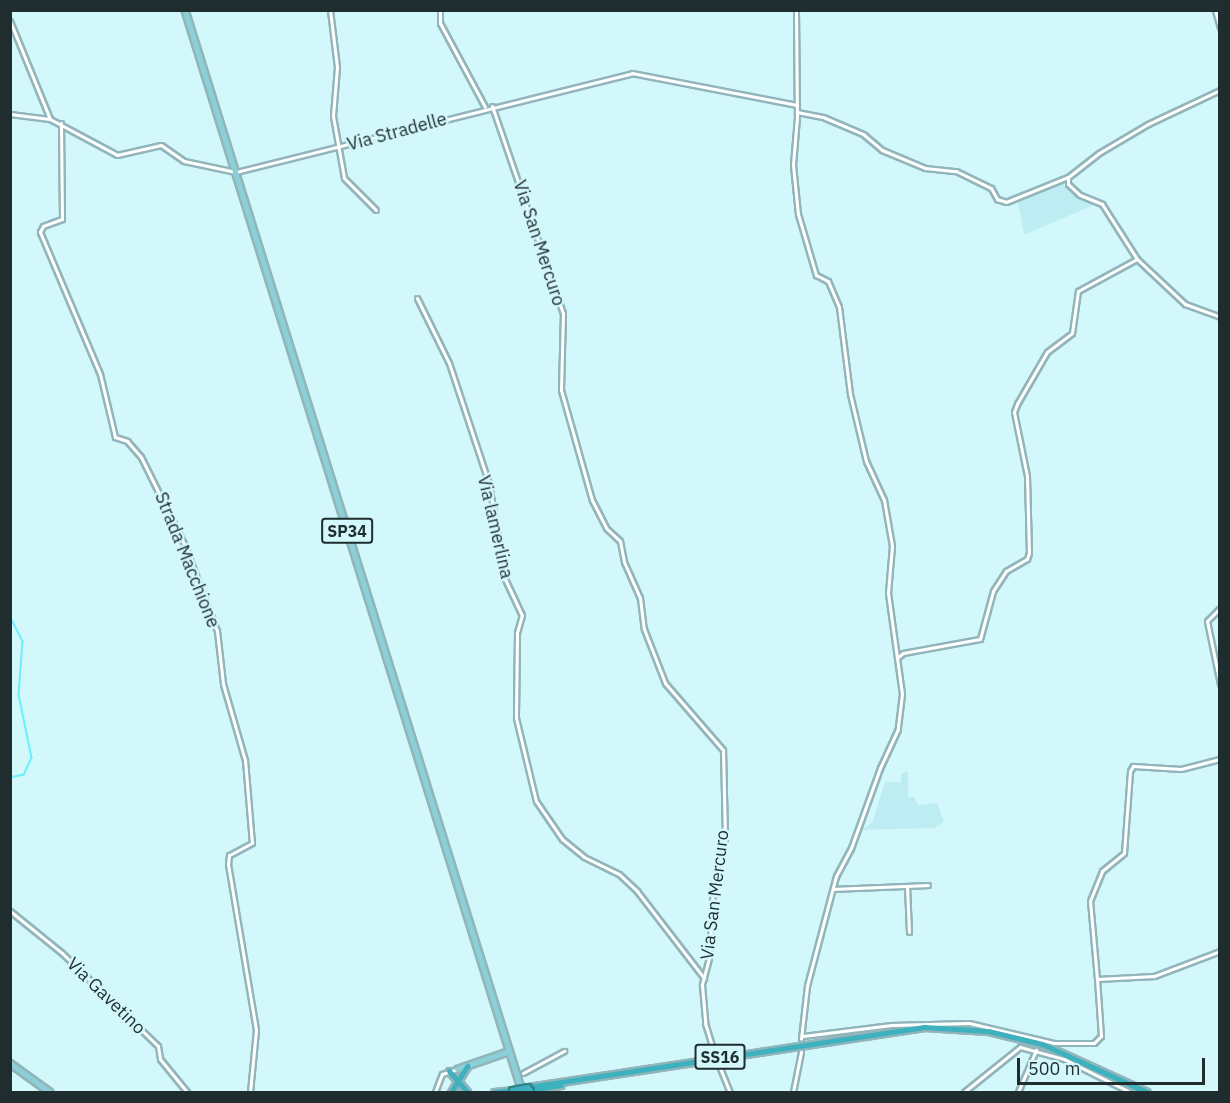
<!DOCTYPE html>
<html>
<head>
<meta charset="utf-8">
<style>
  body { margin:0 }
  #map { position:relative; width:1230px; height:1103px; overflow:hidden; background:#d2f8fc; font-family:"IBM Plex Sans",sans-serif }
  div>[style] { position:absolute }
  .built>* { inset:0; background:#bdecf2 }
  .stream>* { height:1.5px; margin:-0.75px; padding:0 0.75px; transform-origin:0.75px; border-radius:0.75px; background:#6ceefc }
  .roads { filter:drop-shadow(2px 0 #91b5ba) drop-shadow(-2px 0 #91b5ba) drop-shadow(0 2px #91b5ba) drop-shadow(0 -2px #91b5ba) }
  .minor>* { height:3px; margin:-1.5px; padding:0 1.5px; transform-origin:1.5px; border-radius:1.5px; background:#fff }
  .major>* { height:4.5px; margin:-2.25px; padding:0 2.25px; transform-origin:2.25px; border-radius:2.25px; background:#8bd0d8 }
  .highway>* { height:5px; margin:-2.5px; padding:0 2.5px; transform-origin:2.5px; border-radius:2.5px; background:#3db1be }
  .bridges { filter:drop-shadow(2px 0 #32838c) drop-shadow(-2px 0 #32838c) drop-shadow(0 2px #32838c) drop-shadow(0 -2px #32838c) }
  .highway-bridge>* { height:5px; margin:-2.5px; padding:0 2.5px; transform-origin:2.5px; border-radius:2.5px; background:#3db1be }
  span { translate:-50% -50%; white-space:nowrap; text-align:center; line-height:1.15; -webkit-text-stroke:5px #d2f8fc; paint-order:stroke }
  .shield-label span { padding:2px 4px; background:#d2f8fc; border:2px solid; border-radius:4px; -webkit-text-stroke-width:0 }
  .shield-label { font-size:16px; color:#1f2d2f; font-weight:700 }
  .street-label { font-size:18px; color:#1f2d2f }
  .frame { position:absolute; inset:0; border:12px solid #1f2d2f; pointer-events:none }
  .scale { position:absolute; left:1017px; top:1058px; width:188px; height:27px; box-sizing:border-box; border:3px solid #1f2d2f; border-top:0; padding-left:8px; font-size:18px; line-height:21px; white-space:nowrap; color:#1f2d2f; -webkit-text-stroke:4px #d2f8fc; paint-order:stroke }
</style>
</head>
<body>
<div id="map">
  <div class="built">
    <i style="clip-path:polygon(1058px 181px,1096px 204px,1024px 235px,1018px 201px)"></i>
    <i style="clip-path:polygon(908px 771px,908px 797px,914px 797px,918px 805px,937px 803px,944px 822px,934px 828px,860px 830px,872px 823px,885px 782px,901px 782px,901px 774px)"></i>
  </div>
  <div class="stream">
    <i style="left:10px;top:616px;width:28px;rotate:63deg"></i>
    <i style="left:23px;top:641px;width:54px;rotate:94.2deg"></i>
    <i style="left:19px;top:695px;width:64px;rotate:78.3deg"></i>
    <i style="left:32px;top:758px;width:19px;rotate:115deg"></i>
    <i style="left:24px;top:775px;width:14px;rotate:168deg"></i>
  </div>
  <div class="roads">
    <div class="minor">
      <i style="left:330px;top:10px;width:57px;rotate:83deg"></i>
      <i style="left:337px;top:67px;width:49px;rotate:94.7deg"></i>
      <i style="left:333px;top:116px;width:63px;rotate:79.9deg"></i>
      <i style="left:344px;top:178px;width:45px;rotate:45deg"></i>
      <i style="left:440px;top:10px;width:13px;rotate:90deg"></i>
      <i style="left:440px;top:23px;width:95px;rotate:61.8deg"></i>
      <i style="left:796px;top:10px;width:107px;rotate:89.5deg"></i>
      <i style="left:797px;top:117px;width:48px;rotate:94.8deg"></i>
      <i style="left:793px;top:165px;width:49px;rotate:84.2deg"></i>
      <i style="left:798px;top:214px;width:64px;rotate:73.6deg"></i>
      <i style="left:816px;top:275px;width:13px;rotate:27deg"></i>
      <i style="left:828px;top:281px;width:28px;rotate:67deg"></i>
      <i style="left:839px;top:307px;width:88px;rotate:82.8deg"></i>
      <i style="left:850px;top:394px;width:69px;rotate:76.6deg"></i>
      <i style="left:866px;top:461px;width:43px;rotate:65.2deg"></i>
      <i style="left:884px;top:500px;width:47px;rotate:80.1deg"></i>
      <i style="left:892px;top:546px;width:47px;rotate:94.9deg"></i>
      <i style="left:888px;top:593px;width:102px;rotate:82.1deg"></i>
      <i style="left:902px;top:694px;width:35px;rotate:97deg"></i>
      <i style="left:898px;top:729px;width:43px;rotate:114.8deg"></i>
      <i style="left:880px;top:768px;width:85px;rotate:109.9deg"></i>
      <i style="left:851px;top:848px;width:32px;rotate:118deg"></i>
      <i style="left:836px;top:876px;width:114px;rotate:104.8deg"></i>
      <i style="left:807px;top:986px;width:53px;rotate:96.5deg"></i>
      <i style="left:1215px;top:10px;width:18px;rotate:74deg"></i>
      <i style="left:10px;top:21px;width:106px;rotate:67.8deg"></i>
      <i style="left:1220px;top:90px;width:80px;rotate:154.7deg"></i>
      <i style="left:1148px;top:124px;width:57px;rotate:149.4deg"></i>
      <i style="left:1099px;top:153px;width:39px;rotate:142deg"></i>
      <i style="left:1068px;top:177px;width:7px;rotate:90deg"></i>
      <i style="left:1068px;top:184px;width:16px;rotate:43deg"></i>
      <i style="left:1080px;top:195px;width:24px;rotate:22deg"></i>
      <i style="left:1102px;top:204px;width:65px;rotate:57.5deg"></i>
      <i style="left:1137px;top:259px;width:66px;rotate:43.2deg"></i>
      <i style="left:1185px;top:304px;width:37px;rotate:20deg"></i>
      <i style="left:492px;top:106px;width:219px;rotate:71.1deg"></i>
      <i style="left:563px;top:313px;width:77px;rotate:91.5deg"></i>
      <i style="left:561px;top:390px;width:114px;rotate:74.3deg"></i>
      <i style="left:592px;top:500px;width:31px;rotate:63deg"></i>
      <i style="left:606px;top:528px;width:19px;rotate:43deg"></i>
      <i style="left:620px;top:541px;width:21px;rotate:79deg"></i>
      <i style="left:624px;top:562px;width:39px;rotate:66deg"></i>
      <i style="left:640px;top:598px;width:31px;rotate:83deg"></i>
      <i style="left:644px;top:629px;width:58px;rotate:68.7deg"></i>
      <i style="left:665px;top:683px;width:89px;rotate:49.1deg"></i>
      <i style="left:723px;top:750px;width:91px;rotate:88.7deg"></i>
      <i style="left:725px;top:841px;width:47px;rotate:104.9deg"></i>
      <i style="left:713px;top:886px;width:72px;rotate:93.2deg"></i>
      <i style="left:709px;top:958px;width:28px;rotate:105deg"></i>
      <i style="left:702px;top:985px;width:38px;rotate:85deg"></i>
      <i style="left:705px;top:1023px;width:34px;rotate:73deg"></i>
      <i style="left:797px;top:112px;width:26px;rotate:11deg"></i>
      <i style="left:823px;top:117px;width:43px;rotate:23deg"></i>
      <i style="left:863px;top:134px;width:25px;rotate:40deg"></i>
      <i style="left:882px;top:150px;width:47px;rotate:22.7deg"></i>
      <i style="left:925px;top:168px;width:31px;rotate:6deg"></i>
      <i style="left:956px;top:171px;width:39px;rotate:26deg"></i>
      <i style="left:991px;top:188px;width:13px;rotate:61deg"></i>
      <i style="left:997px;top:199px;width:9px;rotate:18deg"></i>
      <i style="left:1006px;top:202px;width:67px;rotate:-22deg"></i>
      <i style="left:10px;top:114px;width:40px;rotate:7.1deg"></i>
      <i style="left:50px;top:119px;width:76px;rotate:28.2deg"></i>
      <i style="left:117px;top:155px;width:45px;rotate:-12.8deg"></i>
      <i style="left:161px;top:145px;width:28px;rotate:35deg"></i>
      <i style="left:184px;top:161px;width:53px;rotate:11.9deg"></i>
      <i style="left:236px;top:172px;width:408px;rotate:-14deg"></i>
      <i style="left:632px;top:73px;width:168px;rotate:11deg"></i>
      <i style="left:61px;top:123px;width:96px;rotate:89.4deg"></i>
      <i style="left:62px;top:219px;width:20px;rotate:160deg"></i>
      <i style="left:43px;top:226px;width:7px;rotate:117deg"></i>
      <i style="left:40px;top:232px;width:154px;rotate:67.1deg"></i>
      <i style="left:100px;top:374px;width:65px;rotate:76.6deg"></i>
      <i style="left:115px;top:437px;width:13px;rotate:18deg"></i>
      <i style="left:127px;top:441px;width:21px;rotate:49deg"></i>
      <i style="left:141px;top:457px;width:97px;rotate:63.7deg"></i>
      <i style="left:184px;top:544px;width:93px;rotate:69.2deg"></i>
      <i style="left:217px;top:631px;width:53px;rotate:83.5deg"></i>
      <i style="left:223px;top:684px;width:79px;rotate:73.9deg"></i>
      <i style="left:245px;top:760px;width:83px;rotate:85.2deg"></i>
      <i style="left:252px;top:843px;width:26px;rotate:152deg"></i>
      <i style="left:229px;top:855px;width:9px;rotate:96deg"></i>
      <i style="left:228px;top:864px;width:168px;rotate:80.4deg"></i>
      <i style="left:256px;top:1030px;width:62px;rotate:95.5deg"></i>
      <i style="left:417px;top:298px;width:72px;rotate:63.8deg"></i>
      <i style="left:449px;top:363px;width:127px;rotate:71.7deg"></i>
      <i style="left:489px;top:484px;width:96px;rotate:80.4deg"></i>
      <i style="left:505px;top:579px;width:40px;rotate:65deg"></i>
      <i style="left:522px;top:615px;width:19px;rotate:106deg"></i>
      <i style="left:517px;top:633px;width:85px;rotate:90.7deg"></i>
      <i style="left:516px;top:718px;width:85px;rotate:76.5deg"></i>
      <i style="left:536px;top:801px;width:46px;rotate:55.6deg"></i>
      <i style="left:562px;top:839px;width:28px;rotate:39deg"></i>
      <i style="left:584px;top:857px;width:39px;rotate:26deg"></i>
      <i style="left:619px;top:874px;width:25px;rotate:43deg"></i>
      <i style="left:637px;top:891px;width:110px;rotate:52.4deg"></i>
      <i style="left:1220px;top:608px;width:18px;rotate:135deg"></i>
      <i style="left:1207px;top:621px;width:64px;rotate:78.3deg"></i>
      <i style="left:898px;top:657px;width:6px;rotate:-39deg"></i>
      <i style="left:903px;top:653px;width:78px;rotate:-10.3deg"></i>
      <i style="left:980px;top:639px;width:50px;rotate:-74.8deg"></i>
      <i style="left:993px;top:591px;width:24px;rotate:-57deg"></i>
      <i style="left:1006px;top:571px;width:24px;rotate:-30deg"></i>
      <i style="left:1027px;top:559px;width:6px;rotate:-72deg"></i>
      <i style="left:1029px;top:553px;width:77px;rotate:-91.5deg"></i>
      <i style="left:1027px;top:476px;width:65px;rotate:-101.5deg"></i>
      <i style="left:1014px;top:412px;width:9px;rotate:-69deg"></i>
      <i style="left:1017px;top:404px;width:60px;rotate:-60deg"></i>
      <i style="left:1047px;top:352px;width:31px;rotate:-37deg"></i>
      <i style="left:1072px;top:333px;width:42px;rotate:-81.9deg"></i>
      <i style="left:1078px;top:291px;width:67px;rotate:-28.5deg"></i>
      <i style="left:907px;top:886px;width:46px;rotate:87.5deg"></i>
      <i style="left:833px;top:889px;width:95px;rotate:-2.4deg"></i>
      <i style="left:10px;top:911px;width:67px;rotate:38.9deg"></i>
      <i style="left:62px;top:953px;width:134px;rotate:44.1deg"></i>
      <i style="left:158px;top:1046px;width:13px;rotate:81deg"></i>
      <i style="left:160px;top:1059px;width:43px;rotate:50.7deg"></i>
      <i style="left:1097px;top:979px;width:78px;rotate:-95.1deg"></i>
      <i style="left:1090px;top:901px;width:32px;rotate:-68deg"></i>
      <i style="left:1102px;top:871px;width:28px;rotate:-39deg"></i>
      <i style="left:1124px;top:853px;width:82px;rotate:-85.8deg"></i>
      <i style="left:1130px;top:771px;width:6px;rotate:-59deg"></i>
      <i style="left:1133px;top:766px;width:48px;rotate:3.6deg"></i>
      <i style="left:1181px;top:769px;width:40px;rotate:-14.4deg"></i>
      <i style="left:803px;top:1036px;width:89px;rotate:-7.1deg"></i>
      <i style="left:891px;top:1025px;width:78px;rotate:-1.5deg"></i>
      <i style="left:969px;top:1023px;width:87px;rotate:13.2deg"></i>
      <i style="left:1054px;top:1043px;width:40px"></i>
      <i style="left:1094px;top:1043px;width:10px;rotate:-45deg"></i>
      <i style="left:1101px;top:1036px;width:57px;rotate:-94deg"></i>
      <i style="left:1097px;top:979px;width:57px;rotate:-3deg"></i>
      <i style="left:1154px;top:976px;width:71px;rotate:-20.7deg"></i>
      <i style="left:718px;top:1063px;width:31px;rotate:68deg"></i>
      <i style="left:523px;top:1073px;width:47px;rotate:-28.2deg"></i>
      <i style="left:435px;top:1092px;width:19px;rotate:-69deg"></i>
      <i style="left:442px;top:1074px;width:16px;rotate:-18deg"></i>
      <i style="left:793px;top:1092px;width:41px;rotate:-78.7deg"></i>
      <i style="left:964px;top:1092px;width:72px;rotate:-38.8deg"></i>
      <i style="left:1020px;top:1047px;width:46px;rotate:15.3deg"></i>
      <i style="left:1064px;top:1059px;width:74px;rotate:26.6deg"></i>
      <i style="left:1018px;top:1092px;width:46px;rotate:-66.8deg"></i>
    </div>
    <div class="major">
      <i style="left:185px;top:10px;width:1132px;rotate:72.69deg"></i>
      <i style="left:10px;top:1063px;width:49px;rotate:35.9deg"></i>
      <i style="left:457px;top:1069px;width:55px;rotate:-19.1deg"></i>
    </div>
    <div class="highway">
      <i style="left:449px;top:1071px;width:28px;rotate:49deg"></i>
      <i style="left:528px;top:1087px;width:401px;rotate:-8.6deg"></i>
      <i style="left:924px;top:1027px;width:64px;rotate:3.6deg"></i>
      <i style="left:988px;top:1031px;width:56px;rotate:13.5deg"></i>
      <i style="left:1042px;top:1044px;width:115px;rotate:24.6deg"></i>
      <i style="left:530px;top:1090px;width:31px;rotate:-9deg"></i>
      <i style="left:451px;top:1092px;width:31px;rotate:-58deg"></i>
      <i style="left:494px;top:1092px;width:18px;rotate:-6deg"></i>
    </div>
  </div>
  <div class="bridges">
    <div class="highway-bridge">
      <i style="left:512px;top:1090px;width:16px;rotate:-11deg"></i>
      <i style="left:517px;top:1092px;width:13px;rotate:-9deg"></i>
    </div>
  </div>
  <div class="shield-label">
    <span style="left:347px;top:531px">SP34</span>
    <span style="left:720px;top:1057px">SS16</span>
  </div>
  <div class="street-label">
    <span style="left:397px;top:132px;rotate:-15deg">Via Stradelle</span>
    <span style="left:539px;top:243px;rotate:72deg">Via San Mercuro</span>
    <span style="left:495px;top:527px;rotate:77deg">Via lamerlina</span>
    <span style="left:187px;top:560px;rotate:68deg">Strada Macchione</span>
    <span style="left:715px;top:895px;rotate:-83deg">Via San Mercuro</span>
    <span style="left:106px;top:996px;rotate:44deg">Via Gavetino</span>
  </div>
  <div class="frame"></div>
  <div class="scale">500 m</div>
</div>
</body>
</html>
